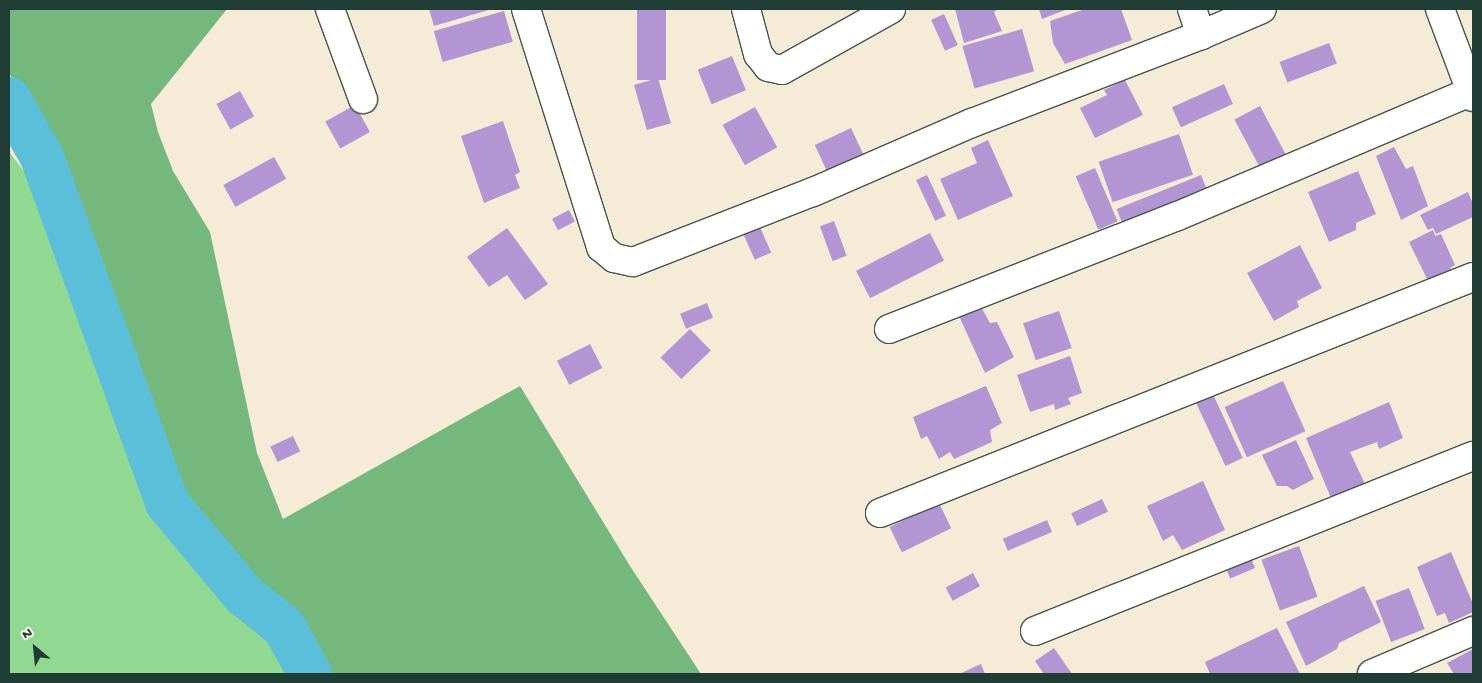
<!DOCTYPE html>
<html>
<head>
<meta charset="utf-8">
<style>
  body { margin:0 }
  #map { position:relative; width:1482px; height:683px; overflow:hidden; background:#f6ebd6; font-family:"Gochi Hand",sans-serif }
  div>[style] { position:absolute }
  .green>* { inset:0; background:#91d893 }
  .forest>* { inset:0; background:#74b87d }
  .river>* { height:44px; margin:-22px; padding:0 22px; transform-origin:22px; border-radius:22px; background:#5cbfda }
  .building>* { inset:0; background:#b495d4; transform-origin:0 0 }
  .roads { filter:drop-shadow(1px 0 #3f574c) drop-shadow(-1px 0 #3f574c) drop-shadow(0 1px #3f574c) drop-shadow(0 -1px #3f574c) }
  .minor>* { height:28px; margin:-14px; padding:0 14px; transform-origin:14px; border-radius:14px; background:#fff }
  span { translate:-50% -50%; white-space:nowrap; text-align:center; line-height:1.15; -webkit-text-stroke:4px #fbf7ec; paint-order:stroke }
  .frame { position:absolute; inset:0; border:10px solid #1f3d34; pointer-events:none }
  .north { position:absolute; left:10px; top:623px; width:50px; height:50px; -webkit-text-stroke:4px #fbf7ec; paint-order:stroke; rotate:332deg; font-size:14px; font-weight:700; line-height:20px; text-align:center; color:#1f3d34 }
  .north::after { content:''; display:block; margin:auto; width:18px; height:22px; background:#1f3d34; clip-path:polygon(50% 0,100% 100%,50% 72%,0 100%) }
</style>
</head>
<body>
<div id="map">
  <div class="green">
    <i style="clip-path:polygon(9px 152px,27px 175px,150px 489px,292px 674px,9px 674px)"></i>
  </div>
  <div class="forest">
    <i style="clip-path:polygon(9px 9px,227px 9px,151px 104px,158px 132px,173px 171px,210px 232px,257px 453px,283px 519px,520px 386px,630px 566px,701px 674px,326px 674px,290px 621px,230px 564px,167px 474px,121px 344px,85px 214px,27px 96px,9px 74px)"></i>
  </div>
  <div class="river">
    <i style="left:9px;top:99px;width:67px;rotate:60.4deg"></i>
    <i style="left:42px;top:157px;width:368px;rotate:70.1deg"></i>
    <i style="left:167px;top:503px;width:120px;rotate:50.1deg"></i>
    <i style="left:244px;top:595px;width:51px;rotate:38.7deg"></i>
    <i style="left:284px;top:627px;width:54px;rotate:61deg"></i>
  </div>
  <div class="building">
    <i style="clip-path:polygon(429px 9px,492px 9px,434px 26px)"></i>
    <i style="left:637px;top:9px;width:29px;height:71px"></i>
    <i style="clip-path:polygon(955px 9px,998px 9px,994px 12px,1002px 31px,964px 43px)"></i>
    <i style="clip-path:polygon(1039px 9px,1068px 9px,1042px 19px)"></i>
    <i style="clip-path:polygon(1085px 9px,1121px 9px,1132px 40px,1065px 64px,1053px 43px,1050px 21px)"></i>
    <i style="left:504px;top:11px;width:32px;height:73px;rotate:74deg"></i>
    <i style="left:944px;top:14px;width:34px;height:14px;rotate:66deg"></i>
    <i style="left:1022px;top:29px;width:44px;height:62px;rotate:74deg"></i>
    <i style="left:1329px;top:43px;width:22px;height:53px;rotate:69deg"></i>
    <i style="left:732px;top:56px;width:37px;height:37px;rotate:68deg"></i>
    <i style="left:658px;top:78px;width:47px;height:25px;rotate:74deg"></i>
    <i style="clip-path:polygon(1125px 80px,1143px 115px,1095px 138px,1080px 108px,1107px 95px,1104px 90px)"></i>
    <i style="left:1224px;top:84px;width:22px;height:57px;rotate:66deg"></i>
    <i style="left:240px;top:91px;width:29px;height:27px;rotate:61deg"></i>
    <i style="left:355px;top:105px;width:31px;height:34px;rotate:61deg"></i>
    <i style="left:1260px;top:106px;width:59px;height:29px;rotate:62deg"></i>
    <i style="left:755px;top:107px;width:46px;height:37px;rotate:61deg"></i>
    <i style="clip-path:polygon(503px 121px,520px 172px,515px 175px,520px 188px,484px 203px,461px 136px)"></i>
    <i style="left:851px;top:128px;width:31px;height:40px;rotate:65deg"></i>
    <i style="left:1179px;top:134px;width:43px;height:85px;rotate:71deg"></i>
    <i style="clip-path:polygon(988px 140px,1013px 196px,958px 220px,940px 179px,977px 163px,971px 148px)"></i>
    <i style="clip-path:polygon(1394px 147px,1406px 169px,1413px 166px,1428px 206px,1401px 220px,1376px 156px)"></i>
    <i style="left:274px;top:157px;width:25px;height:58px;rotate:61deg"></i>
    <i style="left:1095px;top:168px;width:58px;height:21px;rotate:67deg"></i>
    <i style="clip-path:polygon(1358px 171px,1376px 214px,1356px 223px,1356px 230px,1329px 242px,1308px 192px)"></i>
    <i style="left:927px;top:175px;width:45px;height:12px;rotate:65deg"></i>
    <i style="left:1201px;top:175px;width:24px;height:91px;rotate:68deg"></i>
    <i style="clip-path:polygon(1468px 192px,1473px 204px,1473px 217px,1436px 234px,1433px 228px,1428px 230px,1420px 215px)"></i>
    <i style="left:569px;top:210px;width:13px;height:19px;rotate:63deg"></i>
    <i style="left:834px;top:221px;width:37px;height:15px;rotate:70deg"></i>
    <i style="left:759px;top:225px;width:30px;height:18px;rotate:66deg"></i>
    <i style="clip-path:polygon(507px 228px,548px 284px,525px 300px,507px 275px,489px 287px,467px 257px)"></i>
    <i style="clip-path:polygon(1433px 230px,1435px 236px,1441px 234px,1455px 265px,1450px 268px,1453px 274px,1431px 287px,1409px 242px)"></i>
    <i style="left:930px;top:233px;width:31px;height:83px;rotate:63deg"></i>
    <i style="clip-path:polygon(1300px 245px,1322px 288px,1297px 301px,1299px 307px,1274px 321px,1247px 273px)"></i>
    <i style="left:707px;top:303px;width:16px;height:29px;rotate:68deg"></i>
    <i style="clip-path:polygon(980px 305px,990px 323px,997px 322px,1014px 357px,985px 373px,959px 316px)"></i>
    <i style="left:1059px;top:311px;width:39px;height:38px;rotate:71deg"></i>
    <i style="left:690px;top:329px;width:30px;height:41px;rotate:46deg"></i>
    <i style="left:590px;top:344px;width:27px;height:37px;rotate:63deg"></i>
    <i style="clip-path:polygon(1070px 356px,1082px 393px,1068px 398px,1071px 404px,1055px 410px,1054px 404px,1030px 412px,1017px 375px)"></i>
    <i style="left:1283px;top:381px;width:55px;height:64px;rotate:66deg"></i>
    <i style="clip-path:polygon(986px 386px,1002px 423px,990px 430px,992px 442px,954px 459px,950px 452px,939px 459px,927px 436px,921px 439px,913px 417px)"></i>
    <i style="left:1211px;top:390px;width:75px;height:19px;rotate:65deg"></i>
    <i style="clip-path:polygon(1389px 402px,1403px 438px,1379px 449px,1377px 442px,1350px 452px,1365px 484px,1331px 498px,1306px 438px)"></i>
    <i style="left:293px;top:436px;width:17px;height:25px;rotate:65deg"></i>
    <i style="clip-path:polygon(1296px 440px,1314px 479px,1293px 490px,1287px 486px,1277px 486px,1262px 455px)"></i>
    <i style="clip-path:polygon(1203px 481px,1225px 530px,1182px 550px,1173px 535px,1163px 541px,1147px 506px)"></i>
    <i style="left:1102px;top:499px;width:14px;height:34px;rotate:65deg"></i>
    <i style="left:939px;top:503px;width:28px;height:55px;rotate:64deg"></i>
    <i style="left:1047px;top:520px;width:13px;height:48px;rotate:67deg"></i>
    <i style="left:1299px;top:546px;width:54px;height:40px;rotate:70deg"></i>
    <i style="clip-path:polygon(1451px 552px,1473px 604px,1473px 612px,1449px 623px,1445px 613px,1437px 616px,1417px 567px)"></i>
    <i style="left:1250px;top:556px;width:13px;height:27px;rotate:67deg"></i>
    <i style="left:973px;top:573px;width:15px;height:31px;rotate:62deg"></i>
    <i style="clip-path:polygon(1364px 586px,1381px 622px,1339px 643px,1337px 649px,1306px 666px,1286px 622px)"></i>
    <i style="left:1409px;top:588px;width:44px;height:36px;rotate:69deg"></i>
    <i style="clip-path:polygon(1277px 628px,1300px 674px,1210px 674px,1205px 662px)"></i>
    <i style="clip-path:polygon(1054px 648px,1072px 674px,1044px 674px,1035px 661px)"></i>
    <i style="clip-path:polygon(1473px 649px,1473px 674px,1454px 674px,1447px 663px)"></i>
    <i style="clip-path:polygon(981px 664px,985px 674px,959px 674px)"></i>
  </div>
  <div class="roads">
    <div class="minor">
      <i style="left:330px;top:9px;width:96px;rotate:69.9deg"></i>
      <i style="left:526px;top:9px;width:250px;rotate:72.5deg"></i>
      <i style="left:601px;top:247px;width:17px;rotate:40deg"></i>
      <i style="left:614px;top:258px;width:19px;rotate:12deg"></i>
      <i style="left:633px;top:262px;width:193px;rotate:-21.3deg"></i>
      <i style="left:813px;top:192px;width:173px;rotate:-23.5deg"></i>
      <i style="left:972px;top:123px;width:245px;rotate:-21deg"></i>
      <i style="left:1201px;top:35px;width:66px;rotate:-23.1deg"></i>
      <i style="left:746px;top:9px;width:47px;rotate:75.1deg"></i>
      <i style="left:758px;top:54px;width:16px;rotate:52deg"></i>
      <i style="left:768px;top:67px;width:14px;rotate:12deg"></i>
      <i style="left:782px;top:70px;width:125px;rotate:-29.2deg"></i>
      <i style="left:1192px;top:9px;width:28px;rotate:71deg"></i>
      <i style="left:1440px;top:9px;width:94px;rotate:69.4deg"></i>
      <i style="left:889px;top:329px;width:310px;rotate:-21.4deg"></i>
      <i style="left:1178px;top:216px;width:320px;rotate:-23deg"></i>
      <i style="left:880px;top:513px;width:638px;rotate:-21.7deg"></i>
      <i style="left:1035px;top:631px;width:472px;rotate:-21.8deg"></i>
      <i style="left:1372px;top:674px;width:110px;rotate:-23.1deg"></i>
    </div>
  </div>
  <div class="frame"></div>
  <div class="north">N</div>
</div>
</body>
</html>
